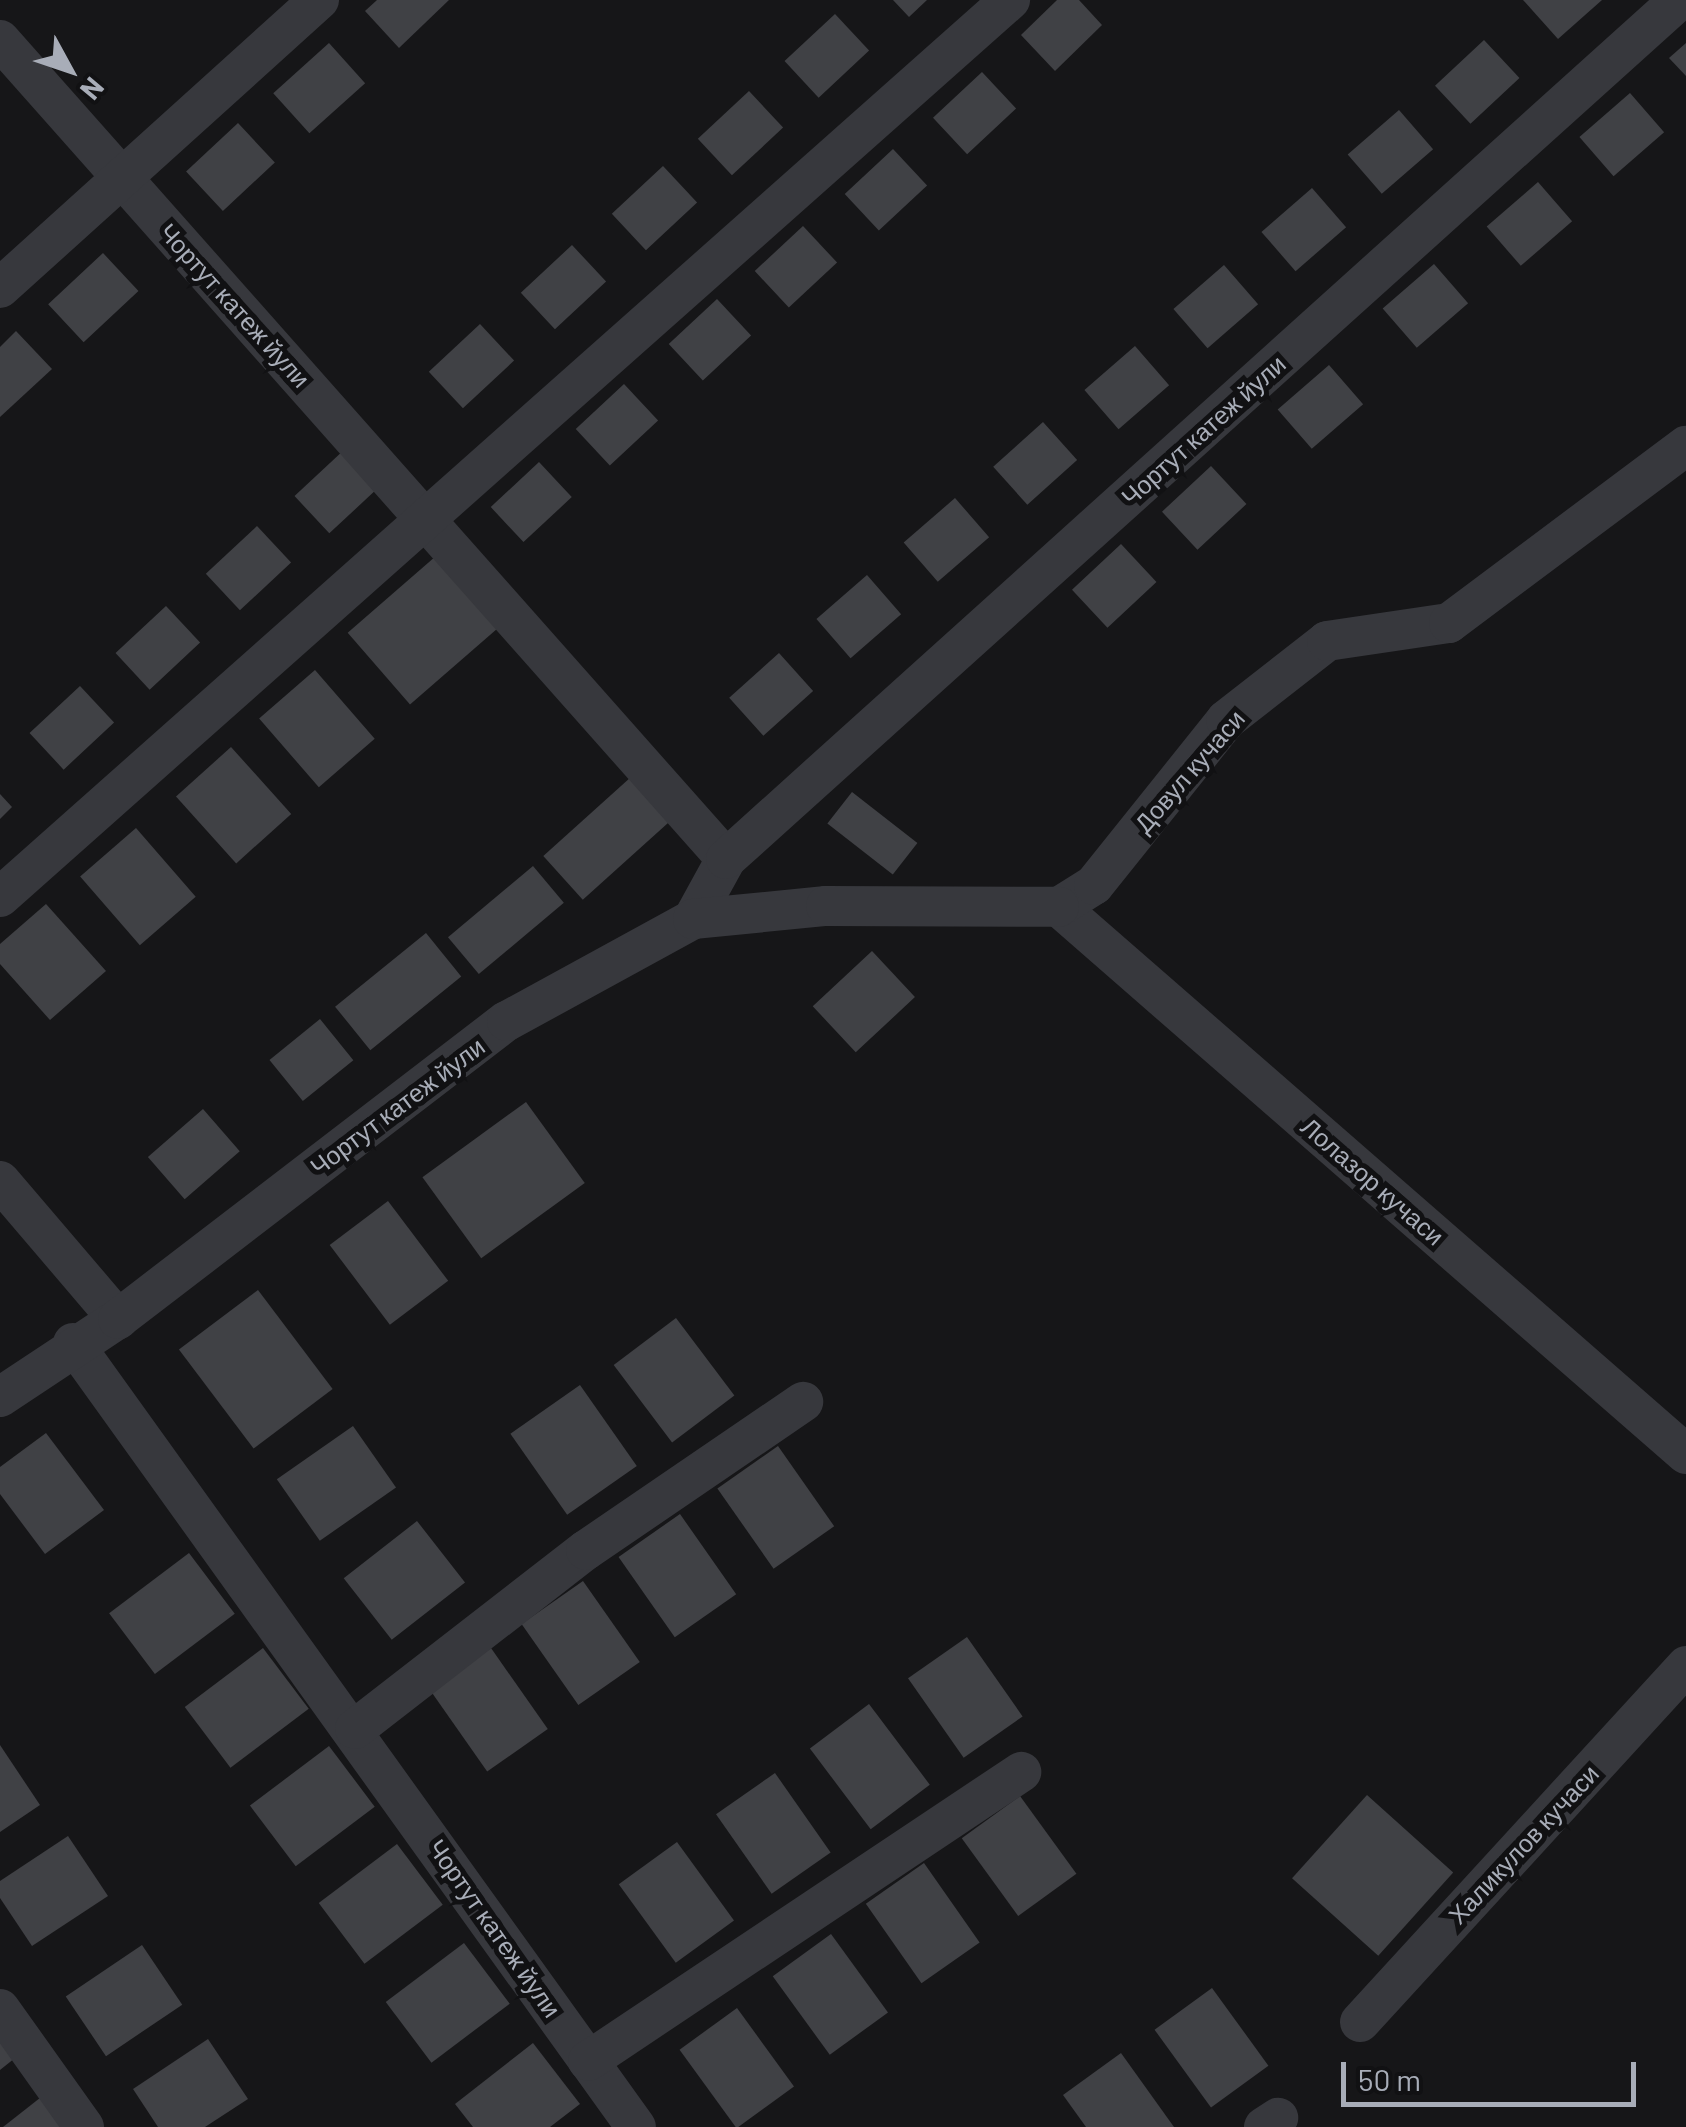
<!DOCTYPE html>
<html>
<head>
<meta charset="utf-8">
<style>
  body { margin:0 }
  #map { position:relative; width:1686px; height:2127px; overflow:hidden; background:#161618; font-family:Barlow,sans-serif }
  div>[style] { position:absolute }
  .building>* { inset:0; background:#404145; transform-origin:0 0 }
  .minor>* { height:40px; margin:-20px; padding:0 20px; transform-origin:20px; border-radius:20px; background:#37383d }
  span { translate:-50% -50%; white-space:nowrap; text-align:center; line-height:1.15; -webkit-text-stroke:10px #111113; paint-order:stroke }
  .street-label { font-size:25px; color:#a8adb8 }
  .north { position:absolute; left:20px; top:20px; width:100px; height:100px; -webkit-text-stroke:8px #111113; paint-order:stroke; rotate:130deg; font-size:28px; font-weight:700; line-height:40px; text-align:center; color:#a8adb8 }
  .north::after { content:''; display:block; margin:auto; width:35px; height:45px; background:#a8adb8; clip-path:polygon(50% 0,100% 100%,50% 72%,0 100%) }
  .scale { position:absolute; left:1341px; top:2062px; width:295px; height:45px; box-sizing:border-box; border:5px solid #a8adb8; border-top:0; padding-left:12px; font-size:30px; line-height:35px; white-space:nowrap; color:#a8adb8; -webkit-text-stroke:8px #111113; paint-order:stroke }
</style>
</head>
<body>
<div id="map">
  <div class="building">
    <i style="clip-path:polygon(377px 0,449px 0,399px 48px,365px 11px)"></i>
    <i style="clip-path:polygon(893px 0,927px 0,909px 17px)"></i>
    <i style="clip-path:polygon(1057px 0,1079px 0,1102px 25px,1055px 71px,1021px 35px)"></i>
    <i style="clip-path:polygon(1523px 0,1602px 0,1558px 39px)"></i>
    <i style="left:835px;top:14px;width:50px;height:69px;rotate:47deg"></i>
    <i style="left:1484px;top:40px;width:52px;height:67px;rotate:47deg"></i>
    <i style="left:329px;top:43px;width:54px;height:75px;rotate:48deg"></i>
    <i style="clip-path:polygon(1686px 43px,1686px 76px,1669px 58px)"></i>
    <i style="left:982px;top:72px;width:50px;height:67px;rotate:47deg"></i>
    <i style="left:749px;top:91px;width:50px;height:70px;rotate:47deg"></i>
    <i style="left:1630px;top:93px;width:52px;height:67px;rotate:49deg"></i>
    <i style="left:1399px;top:110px;width:52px;height:68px;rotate:49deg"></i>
    <i style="left:238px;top:123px;width:54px;height:71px;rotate:47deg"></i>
    <i style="left:893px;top:149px;width:50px;height:66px;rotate:47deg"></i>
    <i style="left:663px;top:166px;width:50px;height:70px;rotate:47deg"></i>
    <i style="left:1538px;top:182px;width:52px;height:68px;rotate:49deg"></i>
    <i style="left:1312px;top:188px;width:52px;height:67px;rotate:49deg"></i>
    <i style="left:803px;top:226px;width:50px;height:66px;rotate:47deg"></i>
    <i style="left:572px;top:245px;width:50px;height:70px;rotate:47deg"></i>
    <i style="left:103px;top:253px;width:52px;height:75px;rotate:47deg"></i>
    <i style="left:1434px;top:264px;width:52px;height:68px;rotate:49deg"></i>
    <i style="left:1224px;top:265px;width:52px;height:67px;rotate:49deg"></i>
    <i style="left:717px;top:299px;width:50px;height:66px;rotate:47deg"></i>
    <i style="left:480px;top:324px;width:50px;height:70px;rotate:47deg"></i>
    <i style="clip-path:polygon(16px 331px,52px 369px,0 417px,0 347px)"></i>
    <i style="left:1135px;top:346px;width:52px;height:67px;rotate:49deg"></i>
    <i style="left:1329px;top:365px;width:52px;height:68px;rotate:49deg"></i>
    <i style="left:624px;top:384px;width:50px;height:66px;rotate:47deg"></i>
    <i style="left:1043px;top:422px;width:51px;height:67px;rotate:48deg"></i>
    <i style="left:345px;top:449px;width:51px;height:69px;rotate:47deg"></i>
    <i style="left:539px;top:462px;width:48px;height:66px;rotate:47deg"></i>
    <i style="left:1211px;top:466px;width:52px;height:67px;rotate:47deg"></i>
    <i style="left:955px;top:498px;width:52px;height:68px;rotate:49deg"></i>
    <i style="left:257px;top:526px;width:50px;height:70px;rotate:47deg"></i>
    <i style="left:1121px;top:544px;width:52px;height:67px;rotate:47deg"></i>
    <i style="left:436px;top:556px;width:95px;height:117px;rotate:49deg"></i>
    <i style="left:867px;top:575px;width:52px;height:67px;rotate:49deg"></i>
    <i style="left:166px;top:606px;width:50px;height:69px;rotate:47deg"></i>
    <i style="left:779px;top:653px;width:51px;height:67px;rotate:48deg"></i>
    <i style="left:315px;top:670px;width:91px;height:74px;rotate:49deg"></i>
    <i style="left:80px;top:686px;width:50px;height:69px;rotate:47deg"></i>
    <i style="left:231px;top:747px;width:90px;height:74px;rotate:48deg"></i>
    <i style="left:631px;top:777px;width:59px;height:118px;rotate:48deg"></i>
    <i style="left:852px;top:792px;width:83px;height:40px;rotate:38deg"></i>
    <i style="clip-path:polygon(0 794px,12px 807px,0 819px)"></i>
    <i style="left:136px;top:828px;width:91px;height:74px;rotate:49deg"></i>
    <i style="left:533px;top:866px;width:48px;height:111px;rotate:50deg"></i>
    <i style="clip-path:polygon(46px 904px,106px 971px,50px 1020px,0 964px,0 944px)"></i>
    <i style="left:426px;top:933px;width:56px;height:117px;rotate:51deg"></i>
    <i style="left:872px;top:951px;width:63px;height:81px;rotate:47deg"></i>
    <i style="left:320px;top:1019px;width:53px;height:65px;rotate:51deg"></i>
    <i style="left:526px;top:1102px;width:100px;height:128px;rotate:54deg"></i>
    <i style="left:203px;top:1109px;width:56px;height:73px;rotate:49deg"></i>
    <i style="left:388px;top:1201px;width:100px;height:73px;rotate:53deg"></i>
    <i style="left:258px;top:1290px;width:124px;height:99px;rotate:53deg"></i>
    <i style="left:676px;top:1318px;width:97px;height:78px;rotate:53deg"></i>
    <i style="left:580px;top:1385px;width:99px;height:85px;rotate:55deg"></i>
    <i style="left:353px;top:1426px;width:75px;height:93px;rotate:55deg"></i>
    <i style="clip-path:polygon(46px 1433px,104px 1510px,45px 1554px,0 1494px,0 1467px)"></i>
    <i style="left:778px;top:1446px;width:98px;height:74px;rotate:55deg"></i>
    <i style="left:680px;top:1514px;width:98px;height:75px;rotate:55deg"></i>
    <i style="left:417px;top:1521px;width:78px;height:93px;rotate:52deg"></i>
    <i style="left:189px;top:1553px;width:76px;height:100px;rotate:53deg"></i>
    <i style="left:583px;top:1581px;width:99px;height:75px;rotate:55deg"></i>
    <i style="left:967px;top:1637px;width:97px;height:72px;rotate:55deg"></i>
    <i style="left:263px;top:1648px;width:76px;height:98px;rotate:53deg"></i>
    <i style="left:491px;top:1648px;width:99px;height:74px;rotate:55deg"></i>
    <i style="left:869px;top:1704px;width:101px;height:74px;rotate:53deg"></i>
    <i style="clip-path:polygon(0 1745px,40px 1805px,0 1832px)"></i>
    <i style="left:329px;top:1746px;width:76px;height:99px;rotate:53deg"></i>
    <i style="left:775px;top:1773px;width:97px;height:72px;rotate:55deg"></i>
    <i style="left:1367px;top:1795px;width:116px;height:112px;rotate:42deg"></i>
    <i style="left:1020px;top:1796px;width:96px;height:72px;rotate:54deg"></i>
    <i style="clip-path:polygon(68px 1836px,108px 1896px,32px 1946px,0 1898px,0 1881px)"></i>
    <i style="left:677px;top:1842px;width:97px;height:72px;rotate:54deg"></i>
    <i style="left:397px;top:1844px;width:76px;height:98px;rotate:53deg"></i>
    <i style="left:924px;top:1863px;width:97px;height:71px;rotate:55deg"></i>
    <i style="left:831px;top:1934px;width:97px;height:72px;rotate:54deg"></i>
    <i style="left:464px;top:1943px;width:76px;height:98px;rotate:53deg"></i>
    <i style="left:142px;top:1945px;width:72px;height:92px;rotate:56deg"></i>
    <i style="left:1212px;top:1988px;width:96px;height:71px;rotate:54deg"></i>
    <i style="left:737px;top:2008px;width:97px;height:71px;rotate:54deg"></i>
    <i style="clip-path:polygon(0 2028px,20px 2054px,0 2070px)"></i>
    <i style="clip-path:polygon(208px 2039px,248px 2099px,205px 2127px,158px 2127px,133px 2089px)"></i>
    <i style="clip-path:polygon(533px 2043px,580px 2104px,550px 2127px,473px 2127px,455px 2104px)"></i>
    <i style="clip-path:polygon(1121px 2053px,1174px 2127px,1086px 2127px,1063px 2095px)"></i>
    <i style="clip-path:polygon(45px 2094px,70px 2127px,3px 2127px)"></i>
  </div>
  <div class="minor">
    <i style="left:0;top:40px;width:1094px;rotate:48.44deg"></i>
    <i style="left:726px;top:859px;width:68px;rotate:118.8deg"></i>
    <i style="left:0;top:288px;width:430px;rotate:-42.1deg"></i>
    <i style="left:726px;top:859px;width:1283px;rotate:-42.03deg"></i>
    <i style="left:0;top:897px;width:1351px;rotate:-41.61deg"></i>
    <i style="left:1059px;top:907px;width:832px;rotate:41.1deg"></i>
    <i style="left:1059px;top:907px;width:41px;rotate:-32.2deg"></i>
    <i style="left:1094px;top:885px;width:211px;rotate:-51.3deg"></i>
    <i style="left:1226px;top:720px;width:128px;rotate:-38deg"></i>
    <i style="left:1327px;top:641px;width:123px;rotate:-8.4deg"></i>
    <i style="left:1449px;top:623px;width:296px;rotate:-36.8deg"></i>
    <i style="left:0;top:1181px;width:182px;rotate:49.5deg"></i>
    <i style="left:73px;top:1343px;width:965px;rotate:54.32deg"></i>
    <i style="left:0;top:1397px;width:141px;rotate:-33.5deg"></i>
    <i style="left:118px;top:1319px;width:490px;rotate:-37.5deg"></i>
    <i style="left:507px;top:1021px;width:212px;rotate:-28.7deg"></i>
    <i style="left:693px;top:919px;width:134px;rotate:-5.6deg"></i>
    <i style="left:826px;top:906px;width:233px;rotate:0.2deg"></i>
    <i style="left:355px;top:1729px;width:292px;rotate:-37.8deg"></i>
    <i style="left:586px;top:1550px;width:263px;rotate:-34.3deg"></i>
    <i style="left:0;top:2009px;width:145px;rotate:54.6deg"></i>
    <i style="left:1360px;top:2022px;width:483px;rotate:-47.5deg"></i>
    <i style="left:588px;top:2061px;width:521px;rotate:-33.72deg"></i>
    <i style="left:1264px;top:2127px;width:17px;rotate:-33deg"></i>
  </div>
  <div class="street-label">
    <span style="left:235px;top:305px;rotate:48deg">Чортут катеж йули</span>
    <span style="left:1203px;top:430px;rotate:-42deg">Чортут катеж йули</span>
    <span style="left:1189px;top:771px;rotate:-49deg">Довул кучаси</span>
    <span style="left:397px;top:1106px;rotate:-37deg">Чортут катеж йули</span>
    <span style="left:1373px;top:1181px;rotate:41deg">Лолазор кучаси</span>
    <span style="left:1523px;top:1844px;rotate:-47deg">Халикулов кучаси</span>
    <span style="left:495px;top:1928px;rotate:55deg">Чортут катеж йули</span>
  </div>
  <div class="north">N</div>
  <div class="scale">50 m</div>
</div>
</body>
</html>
